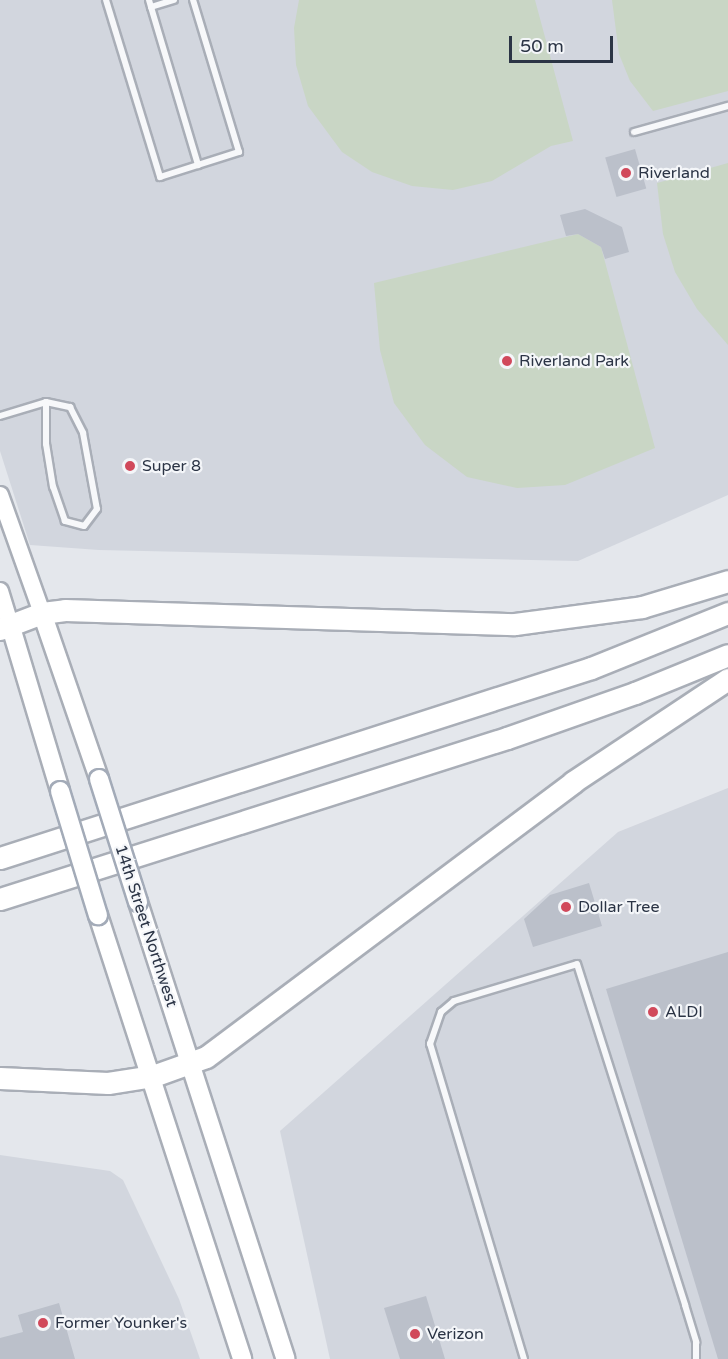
<!DOCTYPE html>
<html>
<head>
<meta charset="utf-8">
<style>
  body { margin:0 }
  #map { position:relative; width:728px; height:1359px; overflow:hidden; background:#e4e7ec; font-family:"Varela Round",sans-serif }
  div>[style] { position:absolute }
  .built>* { inset:0; background:#d2d6de }
  .green>* { inset:0; background:#c9d6c5 }
  .building>* { inset:0; background:#bbc0ca; transform-origin:0 0 }
  .roads { filter:drop-shadow(2px 0 #a9aeb7) drop-shadow(-2px 0 #a9aeb7) drop-shadow(0 2px #a9aeb7) drop-shadow(0 -2px #a9aeb7) }
  .service>* { height:6px; margin:-3px; padding:0 3px; transform-origin:3px; border-radius:3px; background:#f7f8fa }
  .secondary>* { height:16px; margin:-8px; padding:0 8px; transform-origin:8px; border-radius:8px; background:#fff }
  .primary>* { height:18px; margin:-9px; padding:0 9px; transform-origin:9px; border-radius:9px; background:#fff }
  .motorway>* { height:21px; margin:-10.5px; padding:0 10.5px; transform-origin:10.5px; border-radius:10.5px; background:#fff }
  .bridges { filter:drop-shadow(2px 0 #a3abb8) drop-shadow(-2px 0 #a3abb8) drop-shadow(0 2px #a3abb8) drop-shadow(0 -2px #a3abb8) }
  .primary-bridge>* { height:18px; margin:-9px; padding:0 9px; transform-origin:9px; border-radius:9px; background:#fff }
  .dots>* { width:16px; height:16px; translate:-50% -50%; box-sizing:border-box; border:3px solid #f4f6f9; border-radius:50% }
  span { translate:-50% -50%; white-space:nowrap; text-align:center; line-height:1.15; -webkit-text-stroke:4.5px #f4f6f9; paint-order:stroke }
  .poi-label { font-size:16px; color:#2b3445 }
  .left { translate:0 -50%; text-align:left }
  .street-label { font-size:16px; color:#2b3445 }
  .scale { position:absolute; left:509px; top:36px; width:104px; height:27px; box-sizing:border-box; border:3px solid #2b3445; border-top:0; padding-left:8px; font-size:18px; line-height:21px; white-space:nowrap; color:#2b3445; -webkit-text-stroke:4px #f4f6f9; paint-order:stroke }
</style>
</head>
<body>
<div id="map">
  <div class="built">
    <i style="clip-path:polygon(0 0,728px 0,728px 495px,578px 561px,99px 550px,30px 545px,0 451px)"></i>
    <i style="clip-path:polygon(728px 788px,728px 1359px,330px 1359px,280px 1131px,618px 832px)"></i>
    <i style="clip-path:polygon(0 1155px,110px 1171px,123px 1180px,179px 1299px,200px 1359px,0 1359px)"></i>
  </div>
  <div class="green">
    <i style="clip-path:polygon(299px 0,535px 0,573px 141px,551px 146px,492px 181px,453px 190px,412px 186px,372px 172px,342px 152px,308px 106px,296px 65px,294px 28px)"></i>
    <i style="clip-path:polygon(612px 0,728px 0,728px 91px,653px 111px,630px 81px,619px 54px)"></i>
    <i style="clip-path:polygon(728px 163px,728px 345px,697px 309px,675px 272px,663px 234px,657px 183px)"></i>
    <i style="clip-path:polygon(578px 234px,601px 247px,655px 448px,565px 485px,517px 488px,467px 477px,425px 445px,394px 403px,380px 350px,374px 283px)"></i>
  </div>
  <div class="building">
    <i style="left:635px;top:149px;width:41px;height:31px;rotate:74deg"></i>
    <i style="clip-path:polygon(585px 209px,622px 227px,629px 252px,605px 259px,601px 247px,578px 234px,566px 236px,560px 215px)"></i>
    <i style="clip-path:polygon(589px 883px,602px 926px,533px 947px,524px 919px,550px 895px)"></i>
    <i style="clip-path:polygon(728px 952px,728px 1359px,718px 1359px,606px 989px)"></i>
    <i style="clip-path:polygon(426px 1296px,445px 1359px,400px 1359px,384px 1308px)"></i>
    <i style="clip-path:polygon(59px 1303px,75px 1359px,0 1359px,0 1338px,23px 1332px,18px 1315px)"></i>
  </div>
  <div class="roads">
    <div class="service">
      <i style="left:106px;top:0;width:185px;rotate:73deg"></i>
      <i style="left:160px;top:177px;width:83px;rotate:-17.6deg"></i>
      <i style="left:239px;top:152px;width:159px;rotate:-106.8deg"></i>
      <i style="left:149px;top:0;width:7px;rotate:74deg"></i>
      <i style="left:151px;top:7px;width:24px;rotate:-17deg"></i>
      <i style="left:151px;top:7px;width:165px;rotate:73.4deg"></i>
      <i style="left:634px;top:132px;width:98px;rotate:-15.5deg"></i>
      <i style="left:0;top:416px;width:48px;rotate:-16.9deg"></i>
      <i style="left:46px;top:402px;width:25px;rotate:12deg"></i>
      <i style="left:70px;top:407px;width:29px;rotate:63deg"></i>
      <i style="left:83px;top:433px;width:77px;rotate:79.6deg"></i>
      <i style="left:97px;top:509px;width:21px;rotate:127deg"></i>
      <i style="left:84px;top:526px;width:20px;rotate:-165deg"></i>
      <i style="left:65px;top:521px;width:36px;rotate:-109deg"></i>
      <i style="left:53px;top:487px;width:44px;rotate:-99.2deg"></i>
      <i style="left:46px;top:444px;width:42px;rotate:-90deg"></i>
      <i style="left:524px;top:1359px;width:329px;rotate:-106.6deg"></i>
      <i style="left:430px;top:1044px;width:34px;rotate:-71deg"></i>
      <i style="left:441px;top:1012px;width:17px;rotate:-40deg"></i>
      <i style="left:454px;top:1001px;width:128px;rotate:-16.7deg"></i>
      <i style="left:577px;top:964px;width:358px;rotate:72.4deg"></i>
      <i style="left:685px;top:1305px;width:39px;rotate:73deg"></i>
      <i style="left:696px;top:1342px;width:17px;rotate:90deg"></i>
    </div>
    <div class="secondary">
      <i style="left:0;top:495px;width:125px;rotate:70.4deg"></i>
      <i style="left:0;top:591px;width:34px;rotate:73deg"></i>
    </div>
    <div class="primary">
      <i style="left:42px;top:613px;width:176px;rotate:71deg"></i>
      <i style="left:10px;top:624px;width:174px;rotate:73.3deg"></i>
      <i style="left:138px;top:902px;width:480px;rotate:72.1deg"></i>
      <i style="left:98px;top:915px;width:467px;rotate:72deg"></i>
    </div>
    <div class="motorway">
      <i style="left:0;top:629px;width:45px;rotate:-20.9deg"></i>
      <i style="left:42px;top:613px;width:23px;rotate:-7deg"></i>
      <i style="left:65px;top:610px;width:450px;rotate:1.8deg"></i>
      <i style="left:515px;top:624px;width:128px;rotate:-7.6deg"></i>
      <i style="left:642px;top:607px;width:90px;rotate:-16.8deg"></i>
      <i style="left:0;top:858px;width:621px;rotate:-17.82deg"></i>
      <i style="left:591px;top:668px;width:148px;rotate:-21.9deg"></i>
      <i style="left:0;top:899px;width:532px;rotate:-17.62deg"></i>
      <i style="left:507px;top:738px;width:136px;rotate:-19.4deg"></i>
      <i style="left:635px;top:693px;width:100px;rotate:-22.2deg"></i>
      <i style="left:0;top:1078px;width:108px;rotate:2.7deg"></i>
      <i style="left:108px;top:1083px;width:46px;rotate:-8.8deg"></i>
      <i style="left:153px;top:1076px;width:56px;rotate:-19.7deg"></i>
      <i style="left:206px;top:1057px;width:459px;rotate:-36.8deg"></i>
      <i style="left:573px;top:782px;width:186px;rotate:-33.6deg"></i>
    </div>
  </div>
  <div class="bridges">
    <div class="primary-bridge">
      <i style="left:99px;top:779px;width:129px;rotate:72.4deg"></i>
      <i style="left:60px;top:791px;width:130px;rotate:73deg"></i>
    </div>
  </div>
  <div class="dots">
    <i style="left:626px;top:173px;background:#d1495b"></i>
    <i style="left:507px;top:361px;background:#d1495b"></i>
    <i style="left:130px;top:466px;background:#d1495b"></i>
    <i style="left:566px;top:907px;background:#d1495b"></i>
    <i style="left:653px;top:1012px;background:#d1495b"></i>
    <i style="left:43px;top:1323px;background:#d1495b"></i>
    <i style="left:415px;top:1334px;background:#d1495b"></i>
  </div>
  <div class="poi-label">
    <span class="left" style="left:638px;top:173px">Riverland</span>
    <span class="left" style="left:519px;top:361px">Riverland Park</span>
    <span class="left" style="left:142px;top:466px">Super 8</span>
    <span class="left" style="left:578px;top:907px">Dollar Tree</span>
    <span class="left" style="left:665px;top:1012px">ALDI</span>
    <span class="left" style="left:55px;top:1323px">Former Younker's</span>
    <span class="left" style="left:427px;top:1334px">Verizon</span>
  </div>
  <div class="street-label">
    <span style="left:146px;top:926px;rotate:72deg">14th Street Northwest</span>
  </div>
  <div class="scale">50 m</div>
</div>
</body>
</html>
